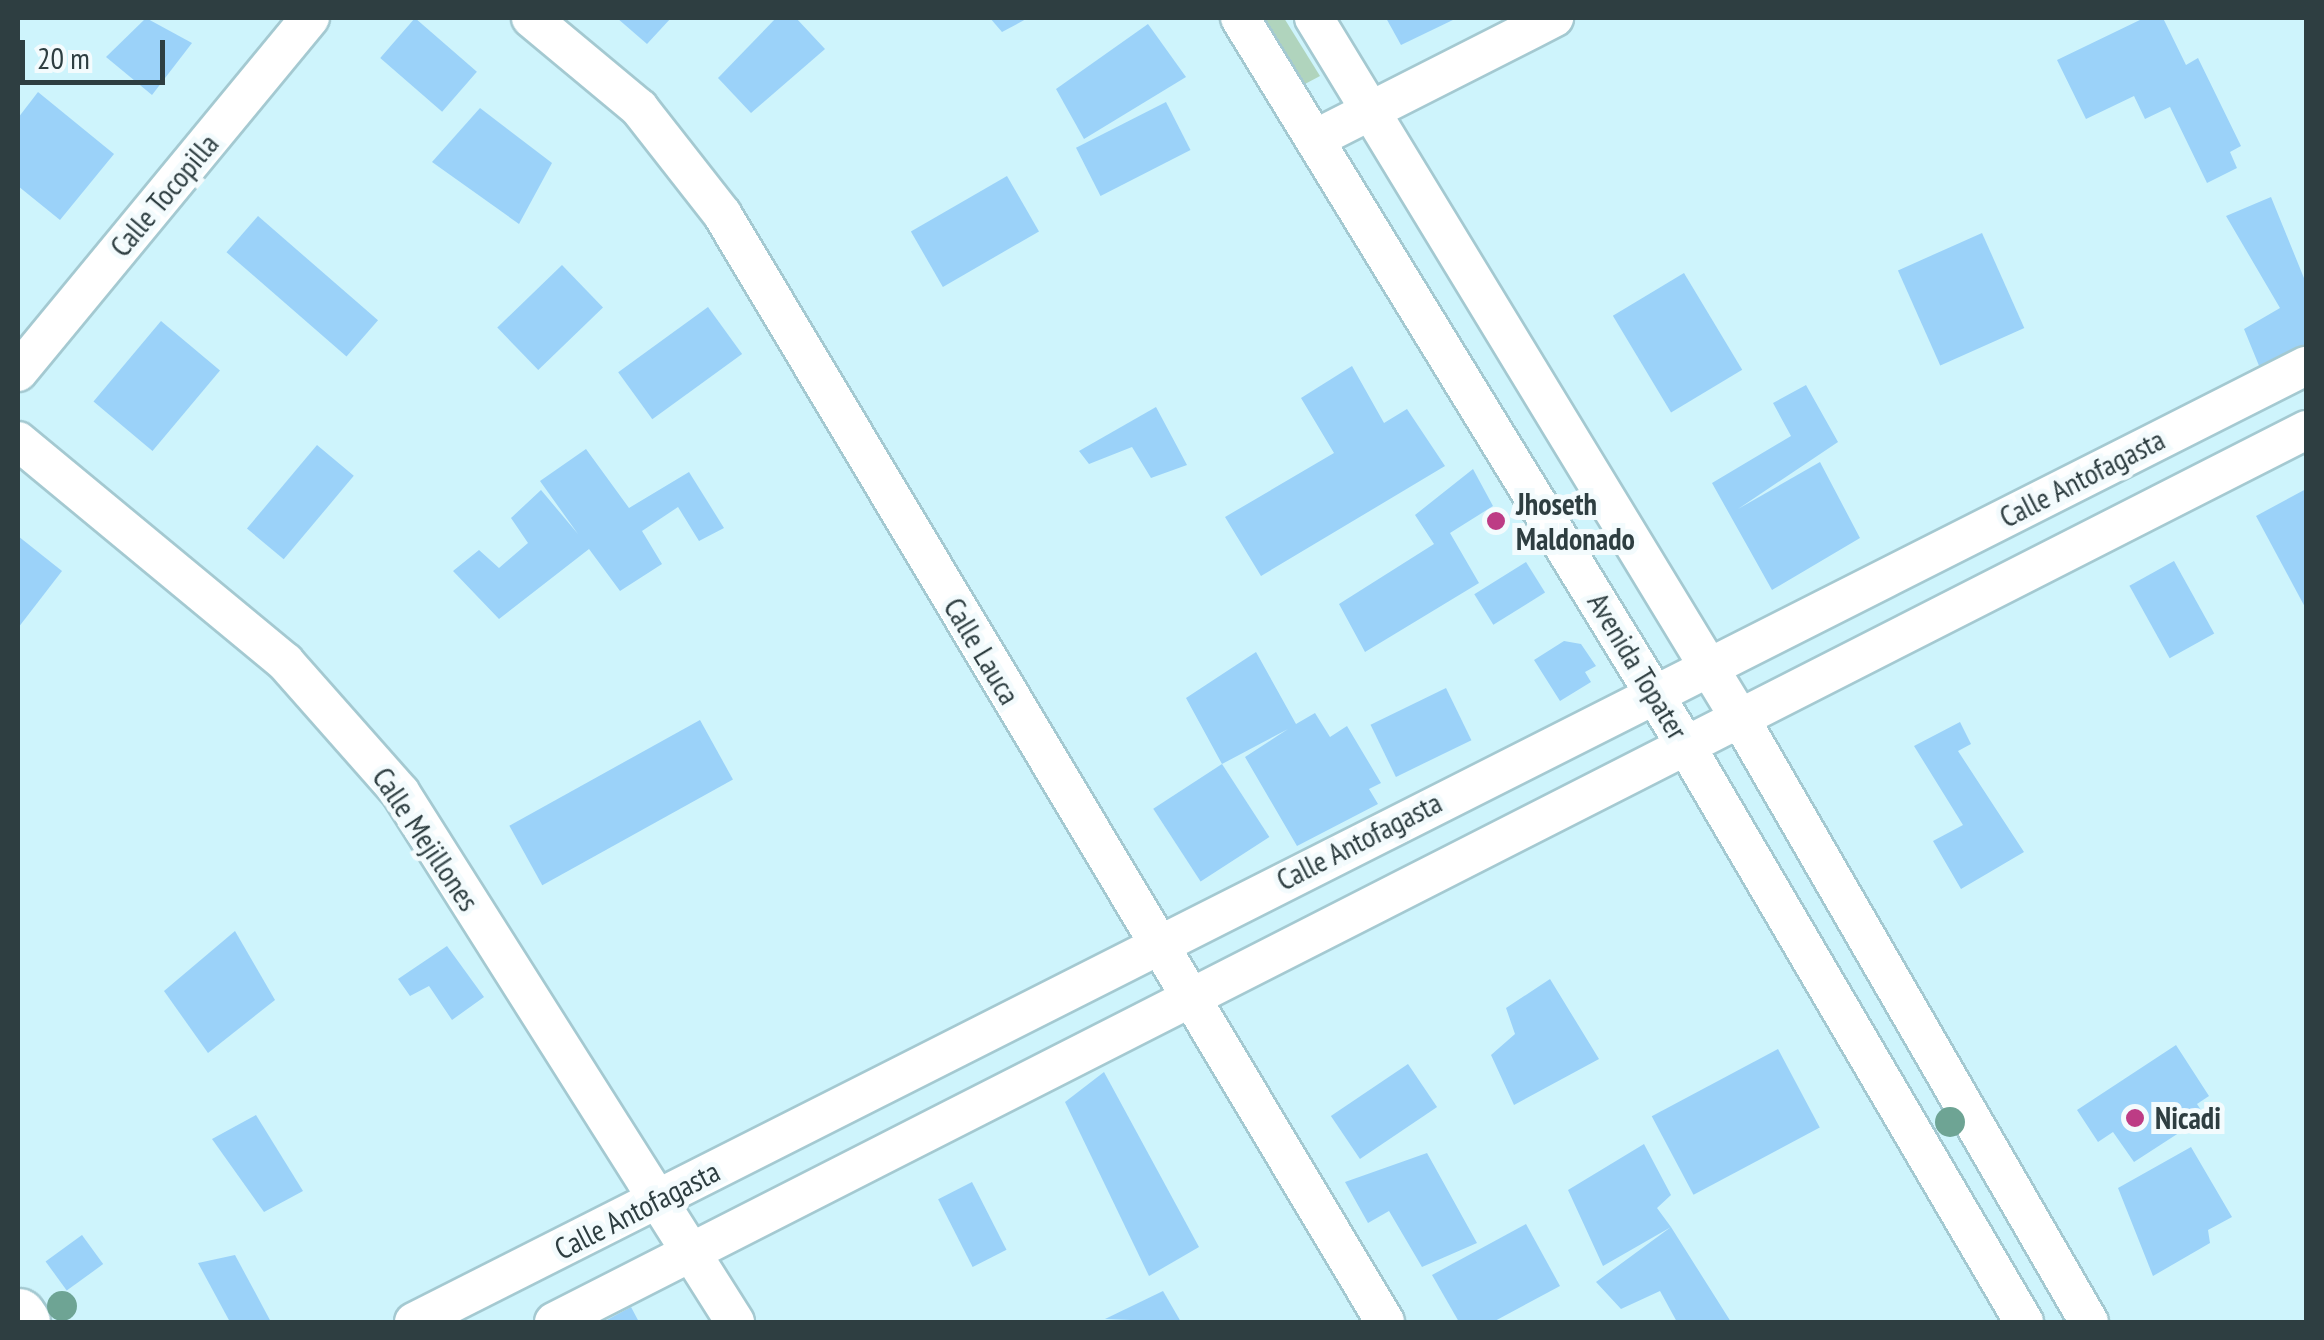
<!DOCTYPE html>
<html>
<head>
<meta charset="utf-8">
<style>
  body { margin:0 }
  #map { position:relative; width:2324px; height:1340px; overflow:hidden; background:#cef4fc; font-family:"PT Sans Narrow",sans-serif }
  div>[style] { position:absolute }
  .green>* { inset:0; background:#b0d4bd }
  .building>* { inset:0; background:#9bd2f9; transform-origin:0 0 }
  .roads { filter:drop-shadow(2px 0 #a4c9d1) drop-shadow(-2px 0 #a4c9d1) drop-shadow(0 2px #a4c9d1) drop-shadow(0 -2px #a4c9d1) }
  .street>* { height:38px; margin:-19px; padding:0 19px; transform-origin:19px; border-radius:19px; background:#fff }
  .primary>* { height:55px; margin:-27.5px; padding:0 27.5px; transform-origin:27.5px; border-radius:27.5px; background:#fff }
  .trees>* { width:30px; height:30px; margin:-15px; border-radius:50%; background:#6ea494 }
  .dots>* { width:28px; height:28px; translate:-50% -50%; box-sizing:border-box; border:5px solid #f3fbfd; border-radius:50% }
  span { translate:-50% -50%; white-space:nowrap; text-align:center; line-height:1.15; -webkit-text-stroke:10px #f3fbfd; paint-order:stroke }
  .street-label { font-size:30px; color:#2e3e41 }
  .poi-label { font-size:30px; color:#2e3e41; font-weight:700 }
  .left { translate:0 -50%; text-align:left }
  .frame { position:absolute; inset:0; border:20px solid #2e3e41; pointer-events:none }
  .scale { position:absolute; left:20px; top:40px; width:145px; height:45px; box-sizing:border-box; border:5px solid #2e3e41; border-top:0; padding-left:12px; font-size:30px; line-height:35px; white-space:nowrap; color:#2e3e41; -webkit-text-stroke:8px #f3fbfd; paint-order:stroke }
</style>
</head>
<body>
<div id="map">
  <div class="green">
    <i style="clip-path:polygon(1263px 18px,1284px 18px,1320px 76px,1305px 84px)"></i>
  </div>
  <div class="building">
    <i style="clip-path:polygon(146px 18px,192px 43px,152px 95px,106px 57px)"></i>
    <i style="left:415px;top:18px;width:82px;height:53px;rotate:41deg"></i>
    <i style="clip-path:polygon(617px 18px,671px 18px,647px 44px)"></i>
    <i style="clip-path:polygon(776px 18px,796px 18px,825px 49px,751px 113px,718px 78px)"></i>
    <i style="clip-path:polygon(990px 18px,1028px 18px,1002px 32px)"></i>
    <i style="clip-path:polygon(1386px 18px,1457px 18px,1401px 45px)"></i>
    <i style="clip-path:polygon(2144px 18px,2163px 18px,2186px 65px,2198px 58px,2241px 146px,2230px 152px,2237px 168px,2207px 183px,2170px 107px,2145px 119px,2134px 96px,2086px 119px,2057px 60px)"></i>
    <i style="clip-path:polygon(1148px 24px,1186px 77px,1084px 139px,1056px 89px)"></i>
    <i style="clip-path:polygon(38px 92px,114px 154px,60px 220px,18px 186px,18px 118px)"></i>
    <i style="left:1166px;top:102px;width:54px;height:101px;rotate:63deg"></i>
    <i style="clip-path:polygon(480px 108px,552px 163px,519px 224px,432px 162px)"></i>
    <i style="left:1007px;top:176px;width:64px;height:111px;rotate:60deg"></i>
    <i style="clip-path:polygon(2271px 197px,2306px 283px,2306px 351px,2262px 373px,2244px 329px,2280px 308px,2226px 216px)"></i>
    <i style="left:258px;top:216px;width:159px;height:48px;rotate:41deg"></i>
    <i style="left:1982px;top:233px;width:104px;height:92px;rotate:66deg"></i>
    <i style="left:562px;top:265px;width:59px;height:90px;rotate:46deg"></i>
    <i style="left:1684px;top:273px;width:113px;height:83px;rotate:59deg"></i>
    <i style="left:708px;top:307px;width:58px;height:111px;rotate:54deg"></i>
    <i style="left:161px;top:321px;width:77px;height:105px;rotate:40deg"></i>
    <i style="clip-path:polygon(1352px 366px,1384px 423px,1407px 409px,1445px 466px,1261px 576px,1225px 517px,1334px 453px,1301px 398px)"></i>
    <i style="clip-path:polygon(1806px 385px,1838px 442px,1738px 509px,1820px 462px,1860px 538px,1772px 590px,1712px 483px,1791px 436px,1773px 403px)"></i>
    <i style="clip-path:polygon(1156px 407px,1187px 465px,1151px 478px,1132px 447px,1089px 464px,1079px 451px)"></i>
    <i style="left:317px;top:445px;width:48px;height:109px;rotate:40deg"></i>
    <i style="clip-path:polygon(586px 449px,629px 508px,689px 472px,724px 528px,699px 541px,678px 507px,642px 531px,662px 564px,620px 591px,589px 549px,499px 619px,453px 571px,479px 550px,499px 568px,528px 543px,511px 518px,541px 490px,578px 534px,540px 481px)"></i>
    <i style="clip-path:polygon(1473px 469px,1493px 506px,1450px 533px,1479px 583px,1365px 652px,1339px 604px,1434px 544px,1415px 515px)"></i>
    <i style="clip-path:polygon(2306px 489px,2306px 609px,2256px 516px)"></i>
    <i style="clip-path:polygon(18px 536px,62px 571px,18px 628px)"></i>
    <i style="left:2174px;top:561px;width:83px;height:51px;rotate:61deg"></i>
    <i style="left:1526px;top:562px;width:36px;height:61px;rotate:58deg"></i>
    <i style="clip-path:polygon(1564px 641px,1581px 644px,1596px 666px,1585px 672px,1591px 682px,1560px 701px,1534px 660px)"></i>
    <i style="clip-path:polygon(1256px 652px,1296px 724px,1315px 713px,1330px 737px,1347px 726px,1381px 783px,1369px 789px,1378px 804px,1297px 846px,1245px 757px,1288px 729px,1222px 764px,1186px 698px)"></i>
    <i style="left:1446px;top:688px;width:58px;height:84px;rotate:64deg"></i>
    <i style="left:700px;top:720px;width:68px;height:218px;rotate:61deg"></i>
    <i style="clip-path:polygon(1960px 722px,1971px 744px,1958px 751px,2024px 852px,1961px 889px,1933px 841px,1963px 825px,1914px 746px)"></i>
    <i style="left:1222px;top:764px;width:87px;height:82px;rotate:57deg"></i>
    <i style="clip-path:polygon(235px 931px,275px 1000px,208px 1053px,164px 991px)"></i>
    <i style="clip-path:polygon(447px 946px,484px 997px,452px 1020px,429px 986px,410px 996px,398px 979px)"></i>
    <i style="clip-path:polygon(1550px 979px,1599px 1059px,1514px 1105px,1491px 1055px,1515px 1034px,1506px 1008px)"></i>
    <i style="clip-path:polygon(2176px 1045px,2209px 1096px,2197px 1104px,2205px 1116px,2134px 1162px,2113px 1132px,2098px 1142px,2077px 1110px)"></i>
    <i style="left:1778px;top:1049px;width:89px;height:143px;rotate:62deg"></i>
    <i style="left:1408px;top:1064px;width:52px;height:93px;rotate:56deg"></i>
    <i style="clip-path:polygon(1104px 1072px,1199px 1247px,1149px 1276px,1065px 1102px)"></i>
    <i style="clip-path:polygon(256px 1115px,303px 1191px,264px 1212px,212px 1139px)"></i>
    <i style="clip-path:polygon(1644px 1144px,1671px 1195px,1657px 1208px,1671px 1227px,1731px 1322px,1677px 1322px,1660px 1291px,1621px 1309px,1596px 1282px,1671px 1227px,1603px 1266px,1568px 1190px)"></i>
    <i style="clip-path:polygon(2191px 1147px,2232px 1217px,2208px 1230px,2210px 1243px,2153px 1276px,2118px 1188px)"></i>
    <i style="clip-path:polygon(1427px 1153px,1477px 1243px,1422px 1267px,1389px 1211px,1368px 1223px,1345px 1182px)"></i>
    <i style="left:972px;top:1182px;width:76px;height:38px;rotate:63deg"></i>
    <i style="clip-path:polygon(1526px 1224px,1560px 1286px,1493px 1322px,1459px 1322px,1432px 1275px)"></i>
    <i style="left:82px;top:1235px;width:36px;height:45px;rotate:54deg"></i>
    <i style="clip-path:polygon(235px 1255px,271px 1322px,230px 1322px,198px 1263px)"></i>
    <i style="clip-path:polygon(1163px 1291px,1181px 1322px,1105px 1319px)"></i>
    <i style="clip-path:polygon(631px 1307px,639px 1322px,603px 1322px)"></i>
  </div>
  <div class="roads">
    <div class="street">
      <i style="left:531px;top:18px;width:141px;rotate:39.8deg"></i>
      <i style="left:639px;top:108px;width:135px;rotate:51.9deg"></i>
      <i style="left:722px;top:214px;width:1291px;rotate:59.1deg"></i>
      <i style="left:1240px;top:18px;width:854px;rotate:58.51deg"></i>
      <i style="left:1686px;top:746px;width:668px;rotate:59.6deg"></i>
      <i style="left:1314px;top:18px;width:824px;rotate:58.7deg"></i>
      <i style="left:1742px;top:722px;width:693px;rotate:59.96deg"></i>
      <i style="left:1317px;top:138px;width:266px;rotate:-26.9deg"></i>
      <i style="left:18px;top:372px;width:459px;rotate:-50.5deg"></i>
      <i style="left:18px;top:441px;width:347px;rotate:39.6deg"></i>
      <i style="left:285px;top:662px;width:174px;rotate:48.5deg"></i>
      <i style="left:400px;top:792px;width:627px;rotate:57.7deg"></i>
      <i style="left:414px;top:1322px;width:2120px;rotate:-26.81deg"></i>
      <i style="left:554px;top:1322px;width:1966px;rotate:-26.98deg"></i>
    </div>
    <div class="primary">
      <i style="left:18px;top:1316px;width:7px;rotate:56deg"></i>
    </div>
  </div>
  <div class="trees">
    <i style="left:1950px;top:1122px"></i>
    <i style="left:62px;top:1306px"></i>
  </div>
  <div class="dots">
    <i style="left:1496px;top:521px;background:#bd3c85"></i>
    <i style="left:2135px;top:1118px;background:#bd3c85"></i>
  </div>
  <div class="street-label">
    <span style="left:164px;top:195px;rotate:-50deg">Calle Tocopilla</span>
    <span style="left:2082px;top:478px;rotate:-27deg">Calle Antofagasta</span>
    <span style="left:982px;top:651px;rotate:59deg">Calle Lauca</span>
    <span style="left:1638px;top:666px;rotate:59deg">Avenida Topater</span>
    <span style="left:426px;top:839px;rotate:56deg">Calle Mejillones</span>
    <span style="left:1359px;top:841px;rotate:-27deg">Calle Antofagasta</span>
    <span style="left:637px;top:1210px;rotate:-27deg">Calle Antofagasta</span>
  </div>
  <div class="poi-label">
    <span class="left" style="left:1516px;top:521px">Jhoseth<br>Maldonado</span>
    <span class="left" style="left:2155px;top:1118px">Nicadi</span>
  </div>
  <div class="frame"></div>
  <div class="scale">20 m</div>
</div>
</body>
</html>
